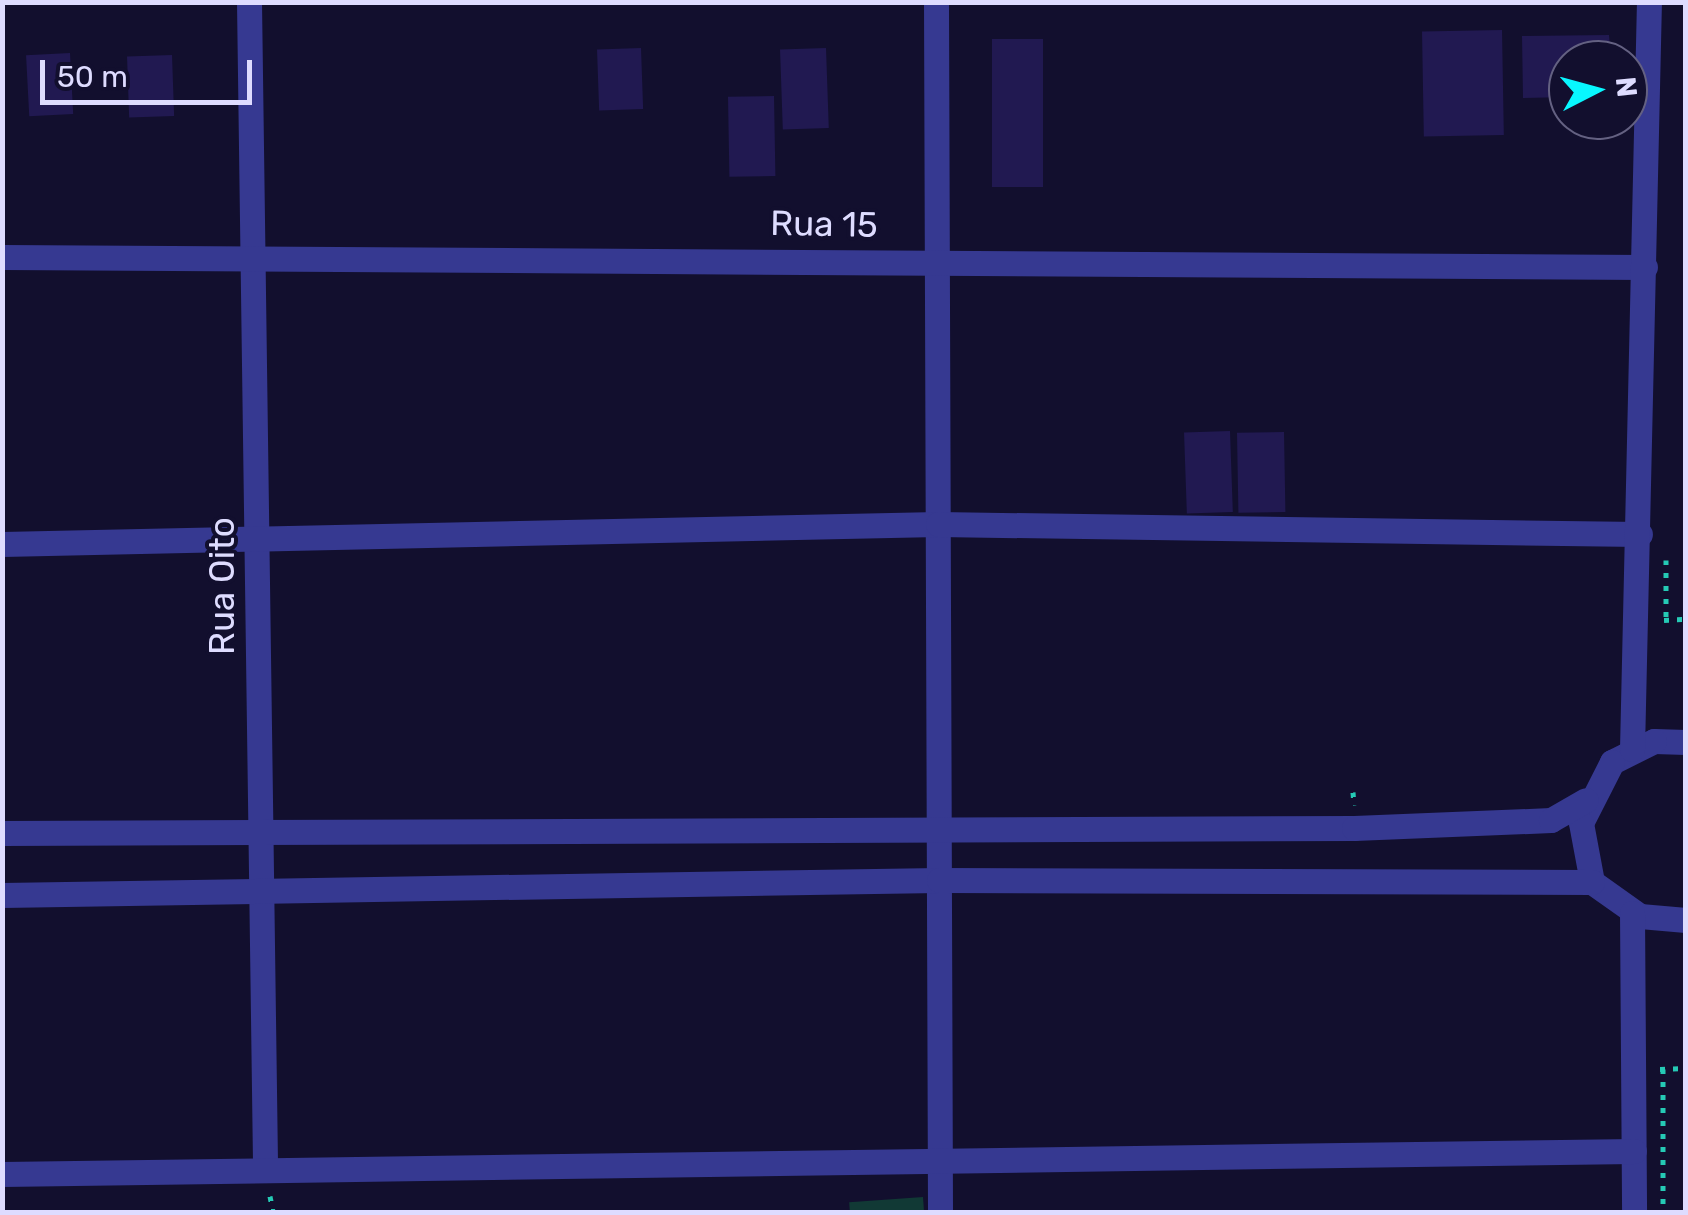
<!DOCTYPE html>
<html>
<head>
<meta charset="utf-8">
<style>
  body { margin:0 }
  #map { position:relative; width:1688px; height:1215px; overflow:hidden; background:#120f2e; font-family:Rubik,sans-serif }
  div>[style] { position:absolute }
  .green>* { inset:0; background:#113935; transform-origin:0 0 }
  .building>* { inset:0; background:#211951; transform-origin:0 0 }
  .path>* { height:5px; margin-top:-2.5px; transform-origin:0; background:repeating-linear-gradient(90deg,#25cab5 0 5px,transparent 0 13px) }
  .street>* { height:25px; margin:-12.5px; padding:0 12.5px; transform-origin:12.5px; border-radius:12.5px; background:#363991 }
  span { translate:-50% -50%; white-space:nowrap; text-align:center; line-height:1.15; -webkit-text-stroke:8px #120f2e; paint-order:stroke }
  .street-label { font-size:35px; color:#dedcff }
  .frame { position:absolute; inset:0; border:5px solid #dedcff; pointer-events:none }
  .north { position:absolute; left:1548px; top:40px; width:100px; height:100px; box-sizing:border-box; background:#120f2e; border:2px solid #646182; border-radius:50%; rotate:84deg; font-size:28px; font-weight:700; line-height:40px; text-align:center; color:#dedcff }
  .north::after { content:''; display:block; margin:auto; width:35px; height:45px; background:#08f7ff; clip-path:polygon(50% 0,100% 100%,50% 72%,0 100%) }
  .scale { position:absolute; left:40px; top:60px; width:212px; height:45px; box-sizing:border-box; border:5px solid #dedcff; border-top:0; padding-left:12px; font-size:30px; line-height:35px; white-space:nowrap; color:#dedcff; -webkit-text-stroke:8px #120f2e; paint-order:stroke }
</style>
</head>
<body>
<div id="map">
  <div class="green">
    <i style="left:923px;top:1197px;width:15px;height:74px;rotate:86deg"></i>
  </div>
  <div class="building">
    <i style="left:1502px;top:30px;width:105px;height:80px;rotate:89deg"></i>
    <i style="clip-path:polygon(1609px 35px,1611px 60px,1568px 60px,1568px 97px,1523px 98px,1522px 36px)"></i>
    <i style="left:1043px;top:39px;width:148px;height:51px;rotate:90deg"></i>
    <i style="left:641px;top:48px;width:61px;height:44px;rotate:88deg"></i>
    <i style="left:826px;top:48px;width:80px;height:46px;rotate:88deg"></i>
    <i style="left:70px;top:53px;width:61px;height:44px;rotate:87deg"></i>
    <i style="left:172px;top:55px;width:61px;height:45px;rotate:88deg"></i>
    <i style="left:774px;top:96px;width:80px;height:46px;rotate:89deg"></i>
    <i style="left:1230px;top:431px;width:81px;height:46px;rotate:88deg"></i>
    <i style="left:1284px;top:432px;width:80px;height:47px;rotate:89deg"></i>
  </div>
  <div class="path">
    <i style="left:1666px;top:560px;width:60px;rotate:90deg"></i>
    <i style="left:1664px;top:620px;width:22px;rotate:-3deg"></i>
    <i style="left:1353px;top:792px;width:13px;rotate:86deg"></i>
    <i style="left:1660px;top:1069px;width:26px;rotate:-2deg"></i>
    <i style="left:1663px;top:1069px;width:143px;rotate:90deg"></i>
    <i style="left:270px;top:1196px;width:16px;rotate:79deg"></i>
  </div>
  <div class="street">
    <i style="left:249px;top:2px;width:1166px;rotate:89.21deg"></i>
    <i style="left:936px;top:2px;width:1210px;rotate:89.81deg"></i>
    <i style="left:2px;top:257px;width:1643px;rotate:0.35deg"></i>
    <i style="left:2px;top:544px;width:936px;rotate:-1.22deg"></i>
    <i style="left:938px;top:524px;width:702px;rotate:0.82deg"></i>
    <i style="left:1686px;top:742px;width:32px;rotate:-178deg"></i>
    <i style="left:1654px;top:741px;width:47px;rotate:153.4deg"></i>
    <i style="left:1612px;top:762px;width:68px;rotate:116.9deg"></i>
    <i style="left:1581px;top:823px;width:60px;rotate:79.4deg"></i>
    <i style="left:1592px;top:882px;width:59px;rotate:35.3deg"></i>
    <i style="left:1640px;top:916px;width:46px;rotate:5deg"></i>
    <i style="left:1632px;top:749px;width:747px;rotate:-88.7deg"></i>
    <i style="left:2px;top:833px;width:1352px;rotate:-0.21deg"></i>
    <i style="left:1354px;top:828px;width:197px;rotate:-2.3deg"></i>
    <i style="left:1551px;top:820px;width:40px;rotate:-29.7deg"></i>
    <i style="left:2px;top:895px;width:937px;rotate:-0.92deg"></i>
    <i style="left:939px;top:880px;width:653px;rotate:0.18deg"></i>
    <i style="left:1632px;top:913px;width:299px;rotate:89.6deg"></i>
    <i style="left:2px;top:1174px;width:1632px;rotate:-0.81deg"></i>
  </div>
  <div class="street-label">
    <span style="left:824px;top:224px;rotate:1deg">Rua 15</span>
    <span style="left:222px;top:586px;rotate:-90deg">Rua Oito</span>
  </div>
  <div class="frame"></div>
  <div class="north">N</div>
  <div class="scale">50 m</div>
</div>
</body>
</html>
